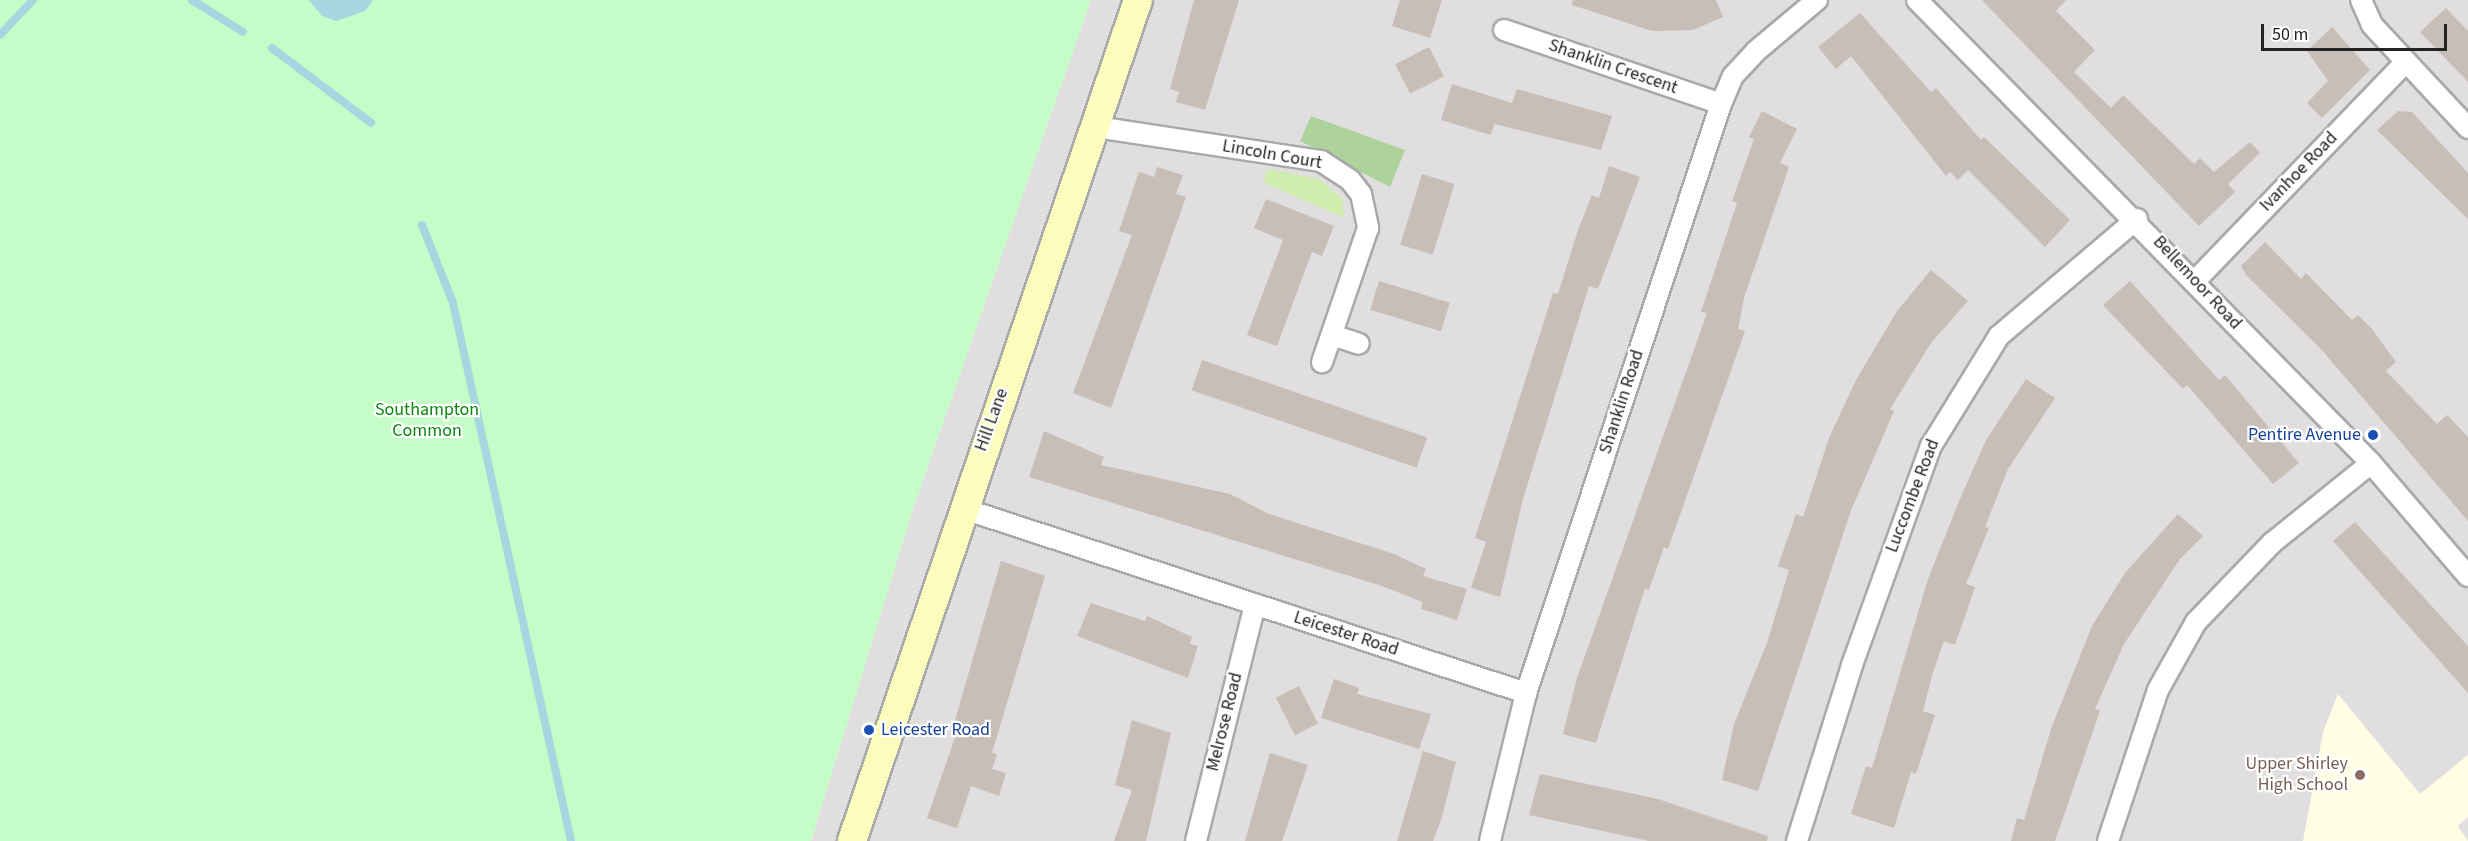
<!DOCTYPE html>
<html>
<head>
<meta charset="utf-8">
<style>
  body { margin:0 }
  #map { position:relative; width:2468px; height:841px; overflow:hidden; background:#f2eee8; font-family:"Source Sans 3",sans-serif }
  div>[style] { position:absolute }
  .residential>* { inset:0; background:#e0dedf }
  .education>* { inset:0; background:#fffee4 }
  .grass>* { inset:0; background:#cfedad }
  .forest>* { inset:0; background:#aed29c }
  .park>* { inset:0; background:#c5fcc7 }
  .water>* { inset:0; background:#a7d6e1 }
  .stream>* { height:8px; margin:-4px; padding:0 4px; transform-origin:4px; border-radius:4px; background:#a7d6e1 }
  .building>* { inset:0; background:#c7beb7; transform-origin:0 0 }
  .roads { filter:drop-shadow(2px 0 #a9a9a9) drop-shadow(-2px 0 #a9a9a9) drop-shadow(0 2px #a9a9a9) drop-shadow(0 -2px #a9a9a9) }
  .street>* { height:20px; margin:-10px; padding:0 10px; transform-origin:10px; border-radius:10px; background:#fff }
  .secondary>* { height:28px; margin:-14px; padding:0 14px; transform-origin:14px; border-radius:14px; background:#fcfcbc }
  .dots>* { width:16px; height:16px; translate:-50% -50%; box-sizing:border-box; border:3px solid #fff; border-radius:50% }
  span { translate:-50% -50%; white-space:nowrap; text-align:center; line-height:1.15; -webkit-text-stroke:4.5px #fff; paint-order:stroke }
  .street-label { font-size:18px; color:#222 }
  .park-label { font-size:18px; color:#08870d }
  .transit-label { font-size:18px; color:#164399 }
  .right { translate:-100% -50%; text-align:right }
  .left { translate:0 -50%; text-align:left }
  .education-label { font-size:18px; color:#785e54 }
  .scale { position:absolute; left:2261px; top:24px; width:186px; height:27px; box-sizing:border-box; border:3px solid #222; border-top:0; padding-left:8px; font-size:18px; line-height:21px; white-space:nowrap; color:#222; -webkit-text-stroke:4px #fff; paint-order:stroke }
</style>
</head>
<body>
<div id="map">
  <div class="residential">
    <i style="clip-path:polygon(1091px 0,2468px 0,2468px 841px,811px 841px,913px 509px)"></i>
  </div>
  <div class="education">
    <i style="clip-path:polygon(2338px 694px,2420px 794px,2468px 755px,2468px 817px,2458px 826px,2468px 841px,2303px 841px,2323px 732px)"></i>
  </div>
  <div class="grass">
    <i style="clip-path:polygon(1267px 169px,1319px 179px,1342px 199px,1345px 218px,1264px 183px)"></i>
  </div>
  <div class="forest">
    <i style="clip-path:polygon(1311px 116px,1405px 150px,1390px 187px,1300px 141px)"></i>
  </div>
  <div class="park">
    <i style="clip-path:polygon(0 0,1091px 0,913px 509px,811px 841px,0 841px)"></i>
  </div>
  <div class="water">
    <i style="clip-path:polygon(309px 0,373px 0,365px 11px,336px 21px,322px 16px)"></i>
  </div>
  <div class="stream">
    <i style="left:192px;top:0;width:60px;rotate:32.1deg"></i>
    <i style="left:0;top:35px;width:48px;rotate:-46.7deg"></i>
    <i style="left:272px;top:48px;width:124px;rotate:37.1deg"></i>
    <i style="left:422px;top:225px;width:84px;rotate:68.3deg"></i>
    <i style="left:453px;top:303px;width:551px;rotate:77.63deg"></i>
  </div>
  <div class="building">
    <i style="clip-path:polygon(1194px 0,1239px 0,1205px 110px,1176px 102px,1179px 92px,1170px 89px)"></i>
    <i style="clip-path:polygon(1400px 0,1442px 0,1430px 38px,1392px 26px)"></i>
    <i style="clip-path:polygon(1573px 0,1716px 0,1723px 17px,1693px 30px,1652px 31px,1572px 5px)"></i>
    <i style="clip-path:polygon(1982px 0,2066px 0,2056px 11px,2095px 50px,2074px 72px,2111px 108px,2123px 95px,2194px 164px,2200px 158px,2214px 172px,2250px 142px,2260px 153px,2228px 184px,2235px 192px,2199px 226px)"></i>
    <i style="clip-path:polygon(2446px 8px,2468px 31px,2468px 82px,2420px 32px)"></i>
    <i style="clip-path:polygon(1860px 13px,1931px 92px,1936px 88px,1981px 140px,1984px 137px,2070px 220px,2045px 247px,1968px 170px,1958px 180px,1950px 172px,1946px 176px,1851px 56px,1836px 69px,1818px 47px)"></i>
    <i style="clip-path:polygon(2332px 27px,2370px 70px,2322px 118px,2307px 103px,2328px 81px,2307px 51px)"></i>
    <i style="left:1429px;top:47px;width:33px;height:38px;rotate:63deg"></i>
    <i style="clip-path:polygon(1452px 84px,1512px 103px,1517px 89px,1612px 116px,1601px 150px,1494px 124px,1491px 135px,1441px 120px)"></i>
    <i style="clip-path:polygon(1762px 111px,1797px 129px,1780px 163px,1789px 167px,1744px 298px,1738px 329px,1745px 331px,1668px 549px,1664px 547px,1649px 590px,1645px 588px,1596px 743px,1563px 734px,1577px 678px,1707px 313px,1701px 312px,1737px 203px,1732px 201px,1754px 139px,1749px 137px)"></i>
    <i style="clip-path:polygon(2398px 111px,2412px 112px,2468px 173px,2468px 219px,2377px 130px)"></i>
    <i style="clip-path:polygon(1609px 166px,1640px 177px,1598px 289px,1589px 286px,1523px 499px,1500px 597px,1471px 588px,1486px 542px,1475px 538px,1553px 293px,1558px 294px,1578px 230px,1592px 195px,1599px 198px)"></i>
    <i style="clip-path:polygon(1157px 167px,1183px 175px,1176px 194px,1186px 197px,1111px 408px,1073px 393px,1132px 235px,1119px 231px,1139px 172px,1154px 177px)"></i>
    <i style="left:1422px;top:174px;width:34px;height:74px;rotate:17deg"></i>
    <i style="clip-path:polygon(1266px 199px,1334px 226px,1322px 256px,1312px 252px,1277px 346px,1247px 335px,1283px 240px,1254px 228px)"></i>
    <i style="clip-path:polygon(2265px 242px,2301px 279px,2306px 273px,2352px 320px,2358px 315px,2372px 329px,2396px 362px,2386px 371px,2437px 424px,2447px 415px,2468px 437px,2468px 521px,2321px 349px,2246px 275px,2241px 266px)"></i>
    <i style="clip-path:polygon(1931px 270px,1968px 301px,1931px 343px,1890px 409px,1894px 411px,1850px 513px,1758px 791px,1722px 780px,1734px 724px,1767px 643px,1789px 570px,1778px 566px,1796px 514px,1803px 517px,1829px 438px,1856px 380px,1897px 311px)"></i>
    <i style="left:1379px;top:281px;width:74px;height:30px;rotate:17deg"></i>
    <i style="clip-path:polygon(2130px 281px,2219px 380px,2225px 375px,2299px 463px,2273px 484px,2187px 385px,2183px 389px,2103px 305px)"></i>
    <i style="left:1202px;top:360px;width:238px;height:32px;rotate:19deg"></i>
    <i style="clip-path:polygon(2026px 379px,2055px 398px,2008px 469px,1985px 527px,1989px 528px,1966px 584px,1975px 587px,1955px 645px,1944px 641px,1933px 672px,1923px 711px,1935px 715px,1916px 774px,1911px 772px,1894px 828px,1851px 814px,1866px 766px,1872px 768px,1928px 579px,1960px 499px,1986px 440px)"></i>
    <i style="clip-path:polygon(1044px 431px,1104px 457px,1101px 465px,1230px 494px,1269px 514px,1394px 554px,1426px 569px,1423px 576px,1467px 589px,1457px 620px,1421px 609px,1423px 602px,1382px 586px,1029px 477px)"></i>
    <i style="clip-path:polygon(2178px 514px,2203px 536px,2180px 559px,2124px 644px,2095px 709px,2100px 711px,2055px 841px,2011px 841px,2017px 818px,2024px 820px,2051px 729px,2092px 626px,2125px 573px)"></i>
    <i style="clip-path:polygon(2355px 522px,2468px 646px,2468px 693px,2333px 541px)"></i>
    <i style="clip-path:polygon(1001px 561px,1045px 576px,992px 753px,997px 754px,992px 769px,1006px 773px,999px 796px,971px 786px,957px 828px,927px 818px,958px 729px,953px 727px)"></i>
    <i style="clip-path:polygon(1091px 603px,1145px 621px,1147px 616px,1192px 637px,1190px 644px,1198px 646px,1188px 678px,1077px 636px)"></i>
    <i style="clip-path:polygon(1334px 679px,1359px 688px,1357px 694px,1431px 714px,1419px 749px,1321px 718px)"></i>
    <i style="left:1299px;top:686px;width:42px;height:26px;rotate:63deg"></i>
    <i style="clip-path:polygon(1132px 720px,1171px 733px,1146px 841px,1114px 841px,1132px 790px,1115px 785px)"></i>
    <i style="clip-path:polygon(1423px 751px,1456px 762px,1441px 820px,1433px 841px,1397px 841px)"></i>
    <i style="clip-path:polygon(1270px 753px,1308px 765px,1282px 841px,1245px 841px)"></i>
    <i style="clip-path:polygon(1540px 774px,1658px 799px,1768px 836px,1767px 841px,1649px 841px,1529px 815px)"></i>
  </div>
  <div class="roads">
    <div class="street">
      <i style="left:1917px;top:0;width:648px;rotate:45.56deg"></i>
      <i style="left:2371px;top:463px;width:149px;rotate:49.4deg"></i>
      <i style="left:2361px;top:0;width:27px;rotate:66deg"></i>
      <i style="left:2372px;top:25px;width:141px;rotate:47deg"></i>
      <i style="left:1504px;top:30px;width:229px;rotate:18.8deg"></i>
      <i style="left:1096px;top:127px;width:228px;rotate:8.6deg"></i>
      <i style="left:1321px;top:161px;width:35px;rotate:33deg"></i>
      <i style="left:1350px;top:180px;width:18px;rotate:52deg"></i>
      <i style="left:1361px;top:194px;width:35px;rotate:78deg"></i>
      <i style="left:1368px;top:228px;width:142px;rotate:108.9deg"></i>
      <i style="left:2194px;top:282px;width:304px;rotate:-46.1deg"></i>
      <i style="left:1332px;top:335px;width:28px;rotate:18deg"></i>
      <i style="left:961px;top:508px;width:595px;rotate:18.13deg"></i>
      <i style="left:1196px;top:841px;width:244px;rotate:-76deg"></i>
      <i style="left:1490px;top:841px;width:152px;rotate:-76.3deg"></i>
      <i style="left:1526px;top:693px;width:620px;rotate:-71.68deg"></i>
      <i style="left:1721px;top:104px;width:30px;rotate:-67deg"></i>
      <i style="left:1733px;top:76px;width:33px;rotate:-47deg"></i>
      <i style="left:1755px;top:52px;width:81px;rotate:-40deg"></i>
      <i style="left:1797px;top:841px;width:184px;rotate:-72.6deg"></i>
      <i style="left:1852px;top:665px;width:233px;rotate:-70.2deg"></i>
      <i style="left:1931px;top:446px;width:129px;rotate:-58.3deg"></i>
      <i style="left:1999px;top:336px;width:181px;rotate:-40.3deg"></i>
      <i style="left:2108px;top:841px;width:159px;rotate:-71.7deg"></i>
      <i style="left:2158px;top:690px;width:78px;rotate:-60.8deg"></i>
      <i style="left:2196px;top:622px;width:110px;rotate:-46.1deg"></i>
      <i style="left:2272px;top:543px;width:127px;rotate:-38.9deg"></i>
    </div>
    <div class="secondary">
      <i style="left:852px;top:841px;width:888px;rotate:-71.22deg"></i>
    </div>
  </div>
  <div class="dots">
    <i style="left:2373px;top:435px;background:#1a4fb4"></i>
    <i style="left:869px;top:730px;background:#1a4fb4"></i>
    <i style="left:2360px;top:775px;background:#8d6e63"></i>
  </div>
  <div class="street-label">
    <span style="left:1613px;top:67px;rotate:19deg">Shanklin Crescent</span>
    <span style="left:1272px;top:155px;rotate:10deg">Lincoln Court</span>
    <span style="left:2299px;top:172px;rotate:-46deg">Ivanhoe Road</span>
    <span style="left:2197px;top:283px;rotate:47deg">Bellemoor Road</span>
    <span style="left:1622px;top:402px;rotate:-72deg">Shanklin Road</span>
    <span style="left:992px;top:420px;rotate:-70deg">Hill Lane</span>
    <span style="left:1913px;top:496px;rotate:-69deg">Luccombe Road</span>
    <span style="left:1346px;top:634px;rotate:18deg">Leicester Road</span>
    <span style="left:1225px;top:722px;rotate:-76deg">Melrose Road</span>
  </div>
  <div class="park-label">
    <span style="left:427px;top:421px">Southampton<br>Common</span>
  </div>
  <div class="transit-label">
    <span class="right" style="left:2361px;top:435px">Pentire Avenue</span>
    <span class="left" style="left:881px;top:730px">Leicester Road</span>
  </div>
  <div class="education-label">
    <span class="right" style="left:2348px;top:775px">Upper Shirley<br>High School</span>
  </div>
  <div class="scale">50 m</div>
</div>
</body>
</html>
